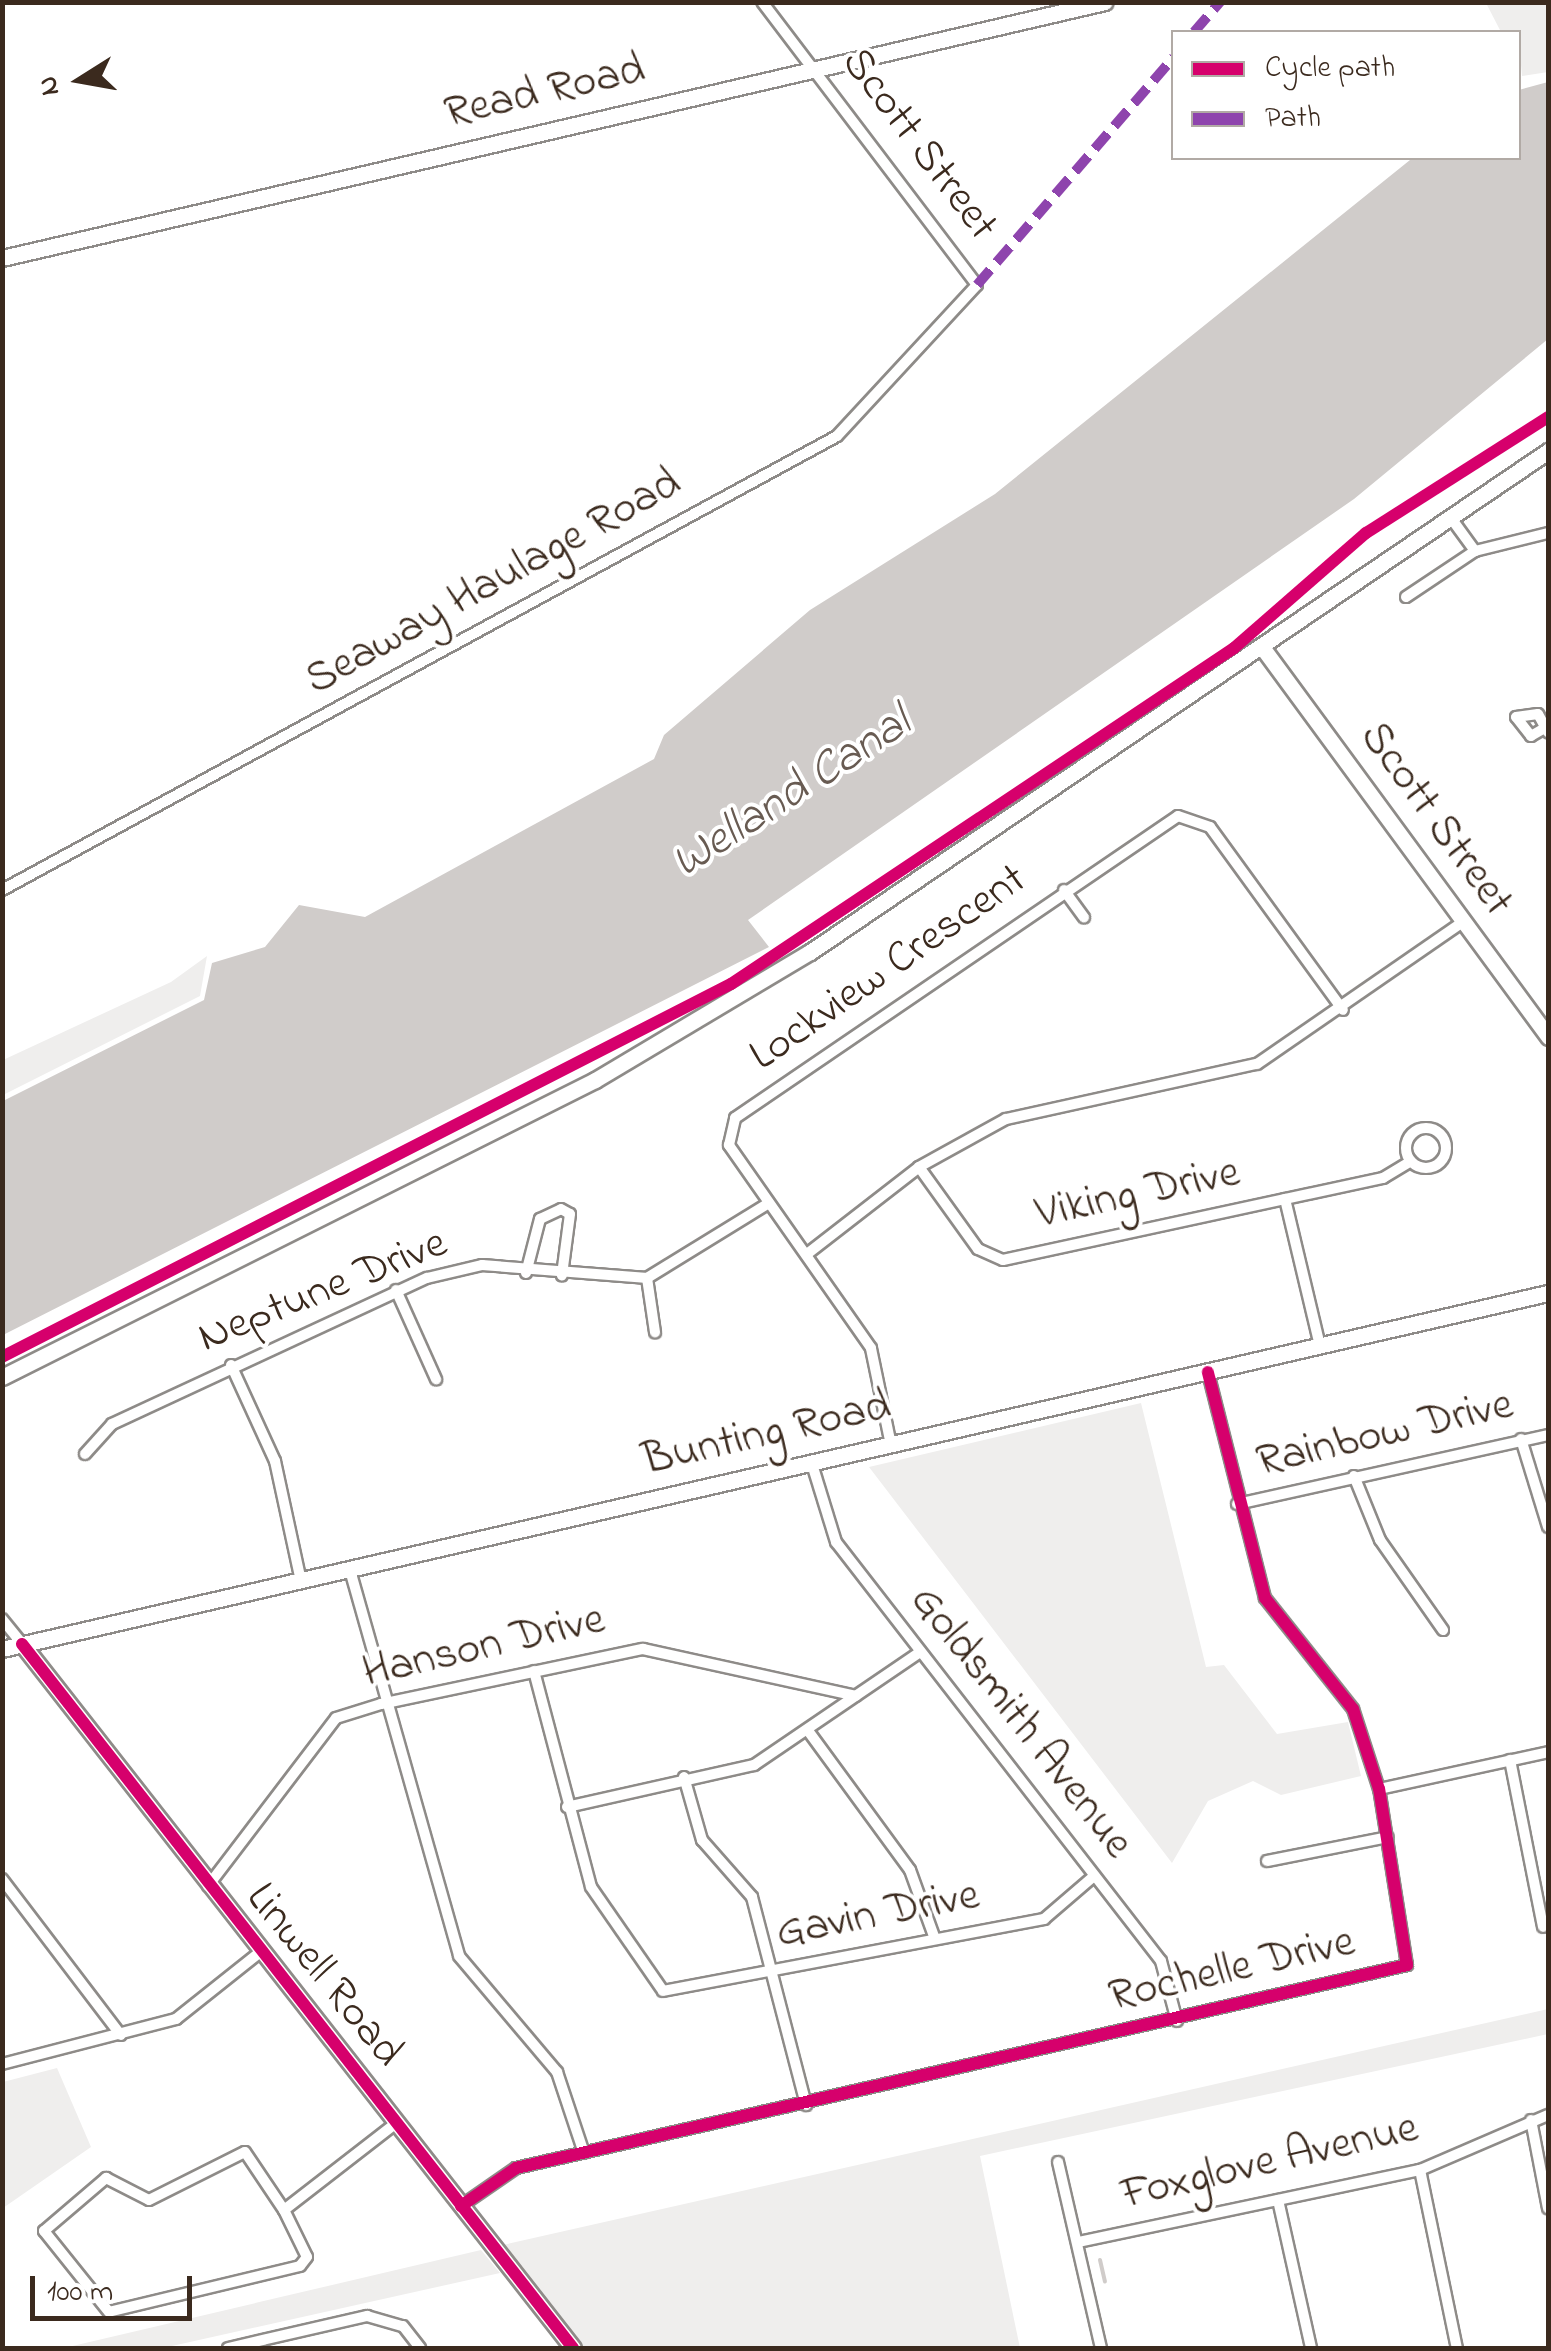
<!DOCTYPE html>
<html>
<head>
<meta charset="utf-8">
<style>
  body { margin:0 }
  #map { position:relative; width:1551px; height:2351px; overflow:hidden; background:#fff; font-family:"Indie Flower",sans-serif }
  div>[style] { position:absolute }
  .built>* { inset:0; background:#efeeed }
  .water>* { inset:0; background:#d0ccca }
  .stream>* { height:4px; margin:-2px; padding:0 2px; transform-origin:2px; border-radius:2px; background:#d0ccca }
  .roads { filter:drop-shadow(2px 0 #8e8b88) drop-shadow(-2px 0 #8e8b88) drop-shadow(0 2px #8e8b88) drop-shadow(0 -2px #8e8b88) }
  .street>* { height:10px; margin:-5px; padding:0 5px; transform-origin:5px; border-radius:5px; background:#fff }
  .street>.ring { margin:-5px; padding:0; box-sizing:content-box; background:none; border:10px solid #fff; border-radius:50% }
  .secondary>* { height:15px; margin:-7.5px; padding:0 7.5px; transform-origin:7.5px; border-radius:7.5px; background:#fff }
  .quiet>* { height:10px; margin-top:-5px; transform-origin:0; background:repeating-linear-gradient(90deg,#8e44ad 0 20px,transparent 0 30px) }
  .cycleway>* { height:12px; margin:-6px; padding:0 6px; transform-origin:6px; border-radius:6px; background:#d6006c }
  span { translate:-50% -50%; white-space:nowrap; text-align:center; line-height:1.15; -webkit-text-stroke:8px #fff; paint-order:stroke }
  .street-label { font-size:45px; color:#3b2a1e }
  .water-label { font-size:48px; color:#685b52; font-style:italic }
  .frame { position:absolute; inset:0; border:5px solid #3b2a1e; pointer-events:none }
  .legend { position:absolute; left:1171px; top:30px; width:350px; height:130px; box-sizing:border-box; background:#fff; border:2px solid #b1aaa5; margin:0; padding:12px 18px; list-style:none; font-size:30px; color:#3b2a1e }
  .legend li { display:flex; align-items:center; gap:20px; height:50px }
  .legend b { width:50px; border:2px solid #b1aaa5 }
  .north { position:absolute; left:30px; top:30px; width:100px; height:100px; -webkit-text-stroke:8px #fff; paint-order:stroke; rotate:259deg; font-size:28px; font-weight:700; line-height:40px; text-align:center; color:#3b2a1e }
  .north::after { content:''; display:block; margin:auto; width:35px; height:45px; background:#3b2a1e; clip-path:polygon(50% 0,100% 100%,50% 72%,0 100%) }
  .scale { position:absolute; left:30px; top:2276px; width:162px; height:45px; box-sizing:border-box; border:5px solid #3b2a1e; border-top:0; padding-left:12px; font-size:30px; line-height:35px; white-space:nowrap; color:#3b2a1e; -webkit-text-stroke:8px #fff; paint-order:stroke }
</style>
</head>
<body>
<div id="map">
  <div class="built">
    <i style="clip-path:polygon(1486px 3px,1548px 3px,1548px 72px,1522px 76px,1518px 32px,1501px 32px)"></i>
    <i style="clip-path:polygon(207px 956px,200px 996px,3px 1095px,3px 1060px,171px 982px)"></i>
    <i style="clip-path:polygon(1141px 1403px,1206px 1667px,1224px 1665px,1277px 1734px,1348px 1722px,1361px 1776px,1281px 1795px,1253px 1781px,1208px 1801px,1172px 1863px,869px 1467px)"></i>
    <i style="clip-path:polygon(1548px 2009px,1548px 2034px,980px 2156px,1020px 2348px,584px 2348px,503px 2245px)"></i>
    <i style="clip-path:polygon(57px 2068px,91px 2147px,3px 2208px,3px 2082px)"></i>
    <i style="clip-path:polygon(481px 2250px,500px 2273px,163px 2348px,64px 2348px)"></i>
  </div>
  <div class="water">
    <i style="clip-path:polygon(1548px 82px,1548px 339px,1354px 499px,748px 920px,769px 947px,3px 1335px,3px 1101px,204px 1000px,212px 963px,265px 947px,299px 905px,365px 917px,654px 759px,664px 735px,810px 610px,995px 494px,1410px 160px,1518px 158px,1519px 90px)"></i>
  </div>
  <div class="stream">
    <i style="left:1100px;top:2260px;width:22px;rotate:77deg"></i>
  </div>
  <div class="roads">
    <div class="street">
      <i style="left:1451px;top:518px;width:41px;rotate:54deg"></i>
      <i style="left:1406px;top:597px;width:83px;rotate:-33.7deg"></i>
      <i style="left:1475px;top:551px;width:75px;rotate:-13.9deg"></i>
      <i style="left:1543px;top:729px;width:14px;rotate:150deg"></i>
      <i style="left:1531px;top:736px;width:24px;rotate:-128deg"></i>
      <i style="left:1516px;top:717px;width:22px;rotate:-8deg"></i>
      <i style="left:1538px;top:714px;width:21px;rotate:61deg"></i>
      <i style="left:2px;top:890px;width:950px;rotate:-28.53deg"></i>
      <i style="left:837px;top:436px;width:206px;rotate:-47.2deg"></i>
      <i style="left:977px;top:285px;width:355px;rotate:-127.2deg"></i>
      <i style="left:1064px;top:890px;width:34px;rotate:54deg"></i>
      <i class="ring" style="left:1406px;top:1128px;width:30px;height:30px"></i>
      <i style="left:919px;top:1167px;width:101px;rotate:54.3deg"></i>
      <i style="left:978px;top:1249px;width:27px;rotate:24deg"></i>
      <i style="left:1003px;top:1260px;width:389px;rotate:-12.2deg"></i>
      <i style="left:1383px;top:1178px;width:31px;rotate:-31deg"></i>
      <i style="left:1285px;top:1199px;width:151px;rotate:76.6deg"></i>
      <i style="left:807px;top:1254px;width:142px;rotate:-37.8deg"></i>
      <i style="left:919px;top:1167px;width:99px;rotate:-28.9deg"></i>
      <i style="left:1006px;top:1119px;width:257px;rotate:-12.4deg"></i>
      <i style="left:1257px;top:1064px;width:250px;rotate:-34.6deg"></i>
      <i style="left:526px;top:1273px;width:56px;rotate:-75.5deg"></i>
      <i style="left:540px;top:1219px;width:23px;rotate:-25deg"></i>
      <i style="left:561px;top:1209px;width:10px;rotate:29deg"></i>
      <i style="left:570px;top:1214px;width:62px;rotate:97.5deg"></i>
      <i style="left:647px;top:1278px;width:55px;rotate:81.6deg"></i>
      <i style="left:396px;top:1290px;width:98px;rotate:65.8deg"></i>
      <i style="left:231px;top:1365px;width:106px;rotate:65.4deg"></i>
      <i style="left:275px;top:1461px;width:123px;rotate:77.8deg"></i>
      <i style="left:1521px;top:1439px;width:92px;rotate:72.9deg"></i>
      <i style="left:891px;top:1445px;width:99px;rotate:-101.7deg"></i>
      <i style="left:871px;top:1348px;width:248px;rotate:-125deg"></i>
      <i style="left:729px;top:1145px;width:28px;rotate:-77deg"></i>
      <i style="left:735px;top:1118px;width:536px;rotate:-34.28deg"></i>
      <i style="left:1178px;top:816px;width:34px;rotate:19deg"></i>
      <i style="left:1210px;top:827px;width:226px;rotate:54deg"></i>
      <i style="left:85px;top:1454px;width:40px;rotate:-48deg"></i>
      <i style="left:112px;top:1424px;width:347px;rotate:-24.9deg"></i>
      <i style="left:427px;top:1278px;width:57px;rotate:-13.3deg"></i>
      <i style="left:482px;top:1265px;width:166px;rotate:4.5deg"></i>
      <i style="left:647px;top:1278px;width:143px;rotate:-31.6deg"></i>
      <i style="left:812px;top:1464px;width:82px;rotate:72.9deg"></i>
      <i style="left:836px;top:1542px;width:530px;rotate:52.2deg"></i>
      <i style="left:1161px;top:1961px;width:62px;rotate:75.1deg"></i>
      <i style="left:1354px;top:1476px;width:69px;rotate:67.9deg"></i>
      <i style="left:1380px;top:1540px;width:110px;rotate:55deg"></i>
      <i style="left:1237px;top:1504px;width:319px;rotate:-12.5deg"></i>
      <i style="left:350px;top:1570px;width:401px;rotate:74.2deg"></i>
      <i style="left:459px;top:1956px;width:152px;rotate:49.8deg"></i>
      <i style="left:557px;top:2072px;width:85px;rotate:71.6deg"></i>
      <i style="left:2px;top:1619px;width:32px;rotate:51deg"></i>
      <i style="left:534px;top:1671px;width:223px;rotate:75.2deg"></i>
      <i style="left:591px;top:1887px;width:126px;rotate:55.3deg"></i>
      <i style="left:663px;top:1991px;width:388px;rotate:-10.7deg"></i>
      <i style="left:1044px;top:1919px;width:66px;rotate:-40.7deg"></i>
      <i style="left:809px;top:1732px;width:171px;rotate:53.8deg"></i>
      <i style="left:910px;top:1870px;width:73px;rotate:70.1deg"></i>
      <i style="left:1510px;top:1760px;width:170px;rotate:78.8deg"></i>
      <i style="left:684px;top:1777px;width:66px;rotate:74.1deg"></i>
      <i style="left:702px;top:1840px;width:76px;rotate:48.7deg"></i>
      <i style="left:752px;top:1897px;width:215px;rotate:75.4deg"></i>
      <i style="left:1379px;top:1789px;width:173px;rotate:-12.3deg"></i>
      <i style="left:567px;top:1807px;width:192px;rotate:-12.7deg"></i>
      <i style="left:754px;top:1765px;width:201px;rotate:-34.2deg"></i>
      <i style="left:1267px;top:1861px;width:123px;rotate:-11.2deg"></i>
      <i style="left:2px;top:1879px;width:196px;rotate:52.7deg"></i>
      <i style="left:208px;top:1886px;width:211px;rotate:-52.7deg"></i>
      <i style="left:336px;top:1718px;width:47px;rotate:-17.3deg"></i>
      <i style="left:381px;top:1704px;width:268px;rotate:-11.9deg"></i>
      <i style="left:643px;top:1649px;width:218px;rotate:12.4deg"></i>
      <i style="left:2px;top:2064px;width:180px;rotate:-14.5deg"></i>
      <i style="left:176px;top:2019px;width:106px;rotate:-38.5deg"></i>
      <i style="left:1531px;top:2120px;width:90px;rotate:79.1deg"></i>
      <i style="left:245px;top:2152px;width:70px;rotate:56.1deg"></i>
      <i style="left:284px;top:2210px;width:52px;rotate:63.9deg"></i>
      <i style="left:307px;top:2257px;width:11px;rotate:128deg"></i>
      <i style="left:300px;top:2266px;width:196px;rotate:166.5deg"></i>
      <i style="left:109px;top:2312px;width:104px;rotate:-128.7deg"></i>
      <i style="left:44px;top:2231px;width:82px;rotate:-40.5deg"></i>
      <i style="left:106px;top:2178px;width:48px;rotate:27.1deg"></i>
      <i style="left:149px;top:2200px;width:107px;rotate:-26.6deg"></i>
      <i style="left:1058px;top:2162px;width:191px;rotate:77deg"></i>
      <i style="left:1420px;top:2170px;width:182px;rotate:78.3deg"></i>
      <i style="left:1278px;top:2200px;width:152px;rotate:77.4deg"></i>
      <i style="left:461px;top:2206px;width:67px;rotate:-34.6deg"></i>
      <i style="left:516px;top:2168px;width:914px;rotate:-12.83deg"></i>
      <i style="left:1407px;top:1965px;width:178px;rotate:-99deg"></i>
      <i style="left:1379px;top:1789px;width:84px;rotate:-108deg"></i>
      <i style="left:1353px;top:1709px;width:142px;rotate:-128.4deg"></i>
      <i style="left:1265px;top:1598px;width:233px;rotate:-104.2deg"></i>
      <i style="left:284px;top:2210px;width:142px;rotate:-37.8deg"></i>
      <i style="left:1078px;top:2242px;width:349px;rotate:-11.9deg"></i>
      <i style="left:1420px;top:2170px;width:139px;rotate:-23.3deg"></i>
      <i style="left:228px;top:2348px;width:143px;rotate:-13deg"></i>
      <i style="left:367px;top:2316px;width:37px;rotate:16deg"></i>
      <i style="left:403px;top:2326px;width:28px;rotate:52deg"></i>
    </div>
    <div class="secondary">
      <i style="left:2px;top:258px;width:1132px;rotate:-13.07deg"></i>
      <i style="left:1262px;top:647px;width:484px;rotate:53.7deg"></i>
      <i style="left:2px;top:1377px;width:663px;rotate:-26.6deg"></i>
      <i style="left:595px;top:1080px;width:250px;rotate:-30.8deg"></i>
      <i style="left:810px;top:952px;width:892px;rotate:-34.17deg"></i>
      <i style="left:22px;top:1644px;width:894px;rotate:51.95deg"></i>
      <i style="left:2px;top:1649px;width:1586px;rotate:-12.97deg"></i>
    </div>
  </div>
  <div class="quiet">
    <i style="left:1194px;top:32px;width:40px;rotate:-49deg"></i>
    <i style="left:977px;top:285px;width:301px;rotate:-49.2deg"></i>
  </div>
  <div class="cycleway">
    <i style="left:2px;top:1357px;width:819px;rotate:-27.1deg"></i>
    <i style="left:731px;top:984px;width:605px;rotate:-33.74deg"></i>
    <i style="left:1234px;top:648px;width:175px;rotate:-41.1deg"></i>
    <i style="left:1366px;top:533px;width:216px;rotate:-32.5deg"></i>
    <i style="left:22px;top:1644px;width:894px;rotate:51.95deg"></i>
    <i style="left:461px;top:2206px;width:67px;rotate:-34.6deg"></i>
    <i style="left:516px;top:2168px;width:914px;rotate:-12.83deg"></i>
    <i style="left:1407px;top:1965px;width:178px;rotate:-99deg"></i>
    <i style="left:1379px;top:1789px;width:84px;rotate:-108deg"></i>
    <i style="left:1353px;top:1709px;width:142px;rotate:-128.4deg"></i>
    <i style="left:1265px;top:1598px;width:233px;rotate:-104.2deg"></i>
  </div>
  <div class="street-label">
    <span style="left:545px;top:93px;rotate:-13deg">Read Road</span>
    <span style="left:918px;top:145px;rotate:53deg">Scott Street</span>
    <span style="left:494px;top:583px;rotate:-29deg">Seaway Haulage Road</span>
    <span style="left:1435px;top:820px;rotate:54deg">Scott Street</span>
    <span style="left:889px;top:969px;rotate:-35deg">Lockview Crescent</span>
    <span style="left:1138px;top:1195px;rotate:-12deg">Viking Drive</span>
    <span style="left:323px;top:1292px;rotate:-22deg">Neptune Drive</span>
    <span style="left:767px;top:1435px;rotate:-13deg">Bunting Road</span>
    <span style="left:1385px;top:1435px;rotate:-13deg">Rainbow Drive</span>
    <span style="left:484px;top:1648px;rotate:-13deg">Hanson Drive</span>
    <span style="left:1020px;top:1723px;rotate:52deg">Goldsmith Avenue</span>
    <span style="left:878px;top:1916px;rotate:-11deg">Gavin Drive</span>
    <span style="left:1232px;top:1971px;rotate:-13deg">Rochelle Drive</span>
    <span style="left:323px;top:1976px;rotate:51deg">Linwell Road</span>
    <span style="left:1270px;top:2163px;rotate:-13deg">Foxglove Avenue</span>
  </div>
  <div class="water-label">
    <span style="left:792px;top:794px;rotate:-33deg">Welland Canal</span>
  </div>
  <div class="frame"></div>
  <ul class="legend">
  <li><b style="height:12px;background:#d6006c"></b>Cycle path</li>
  <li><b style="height:12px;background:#8e44ad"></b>Path</li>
  </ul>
  <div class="north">N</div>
  <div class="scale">100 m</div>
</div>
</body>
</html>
